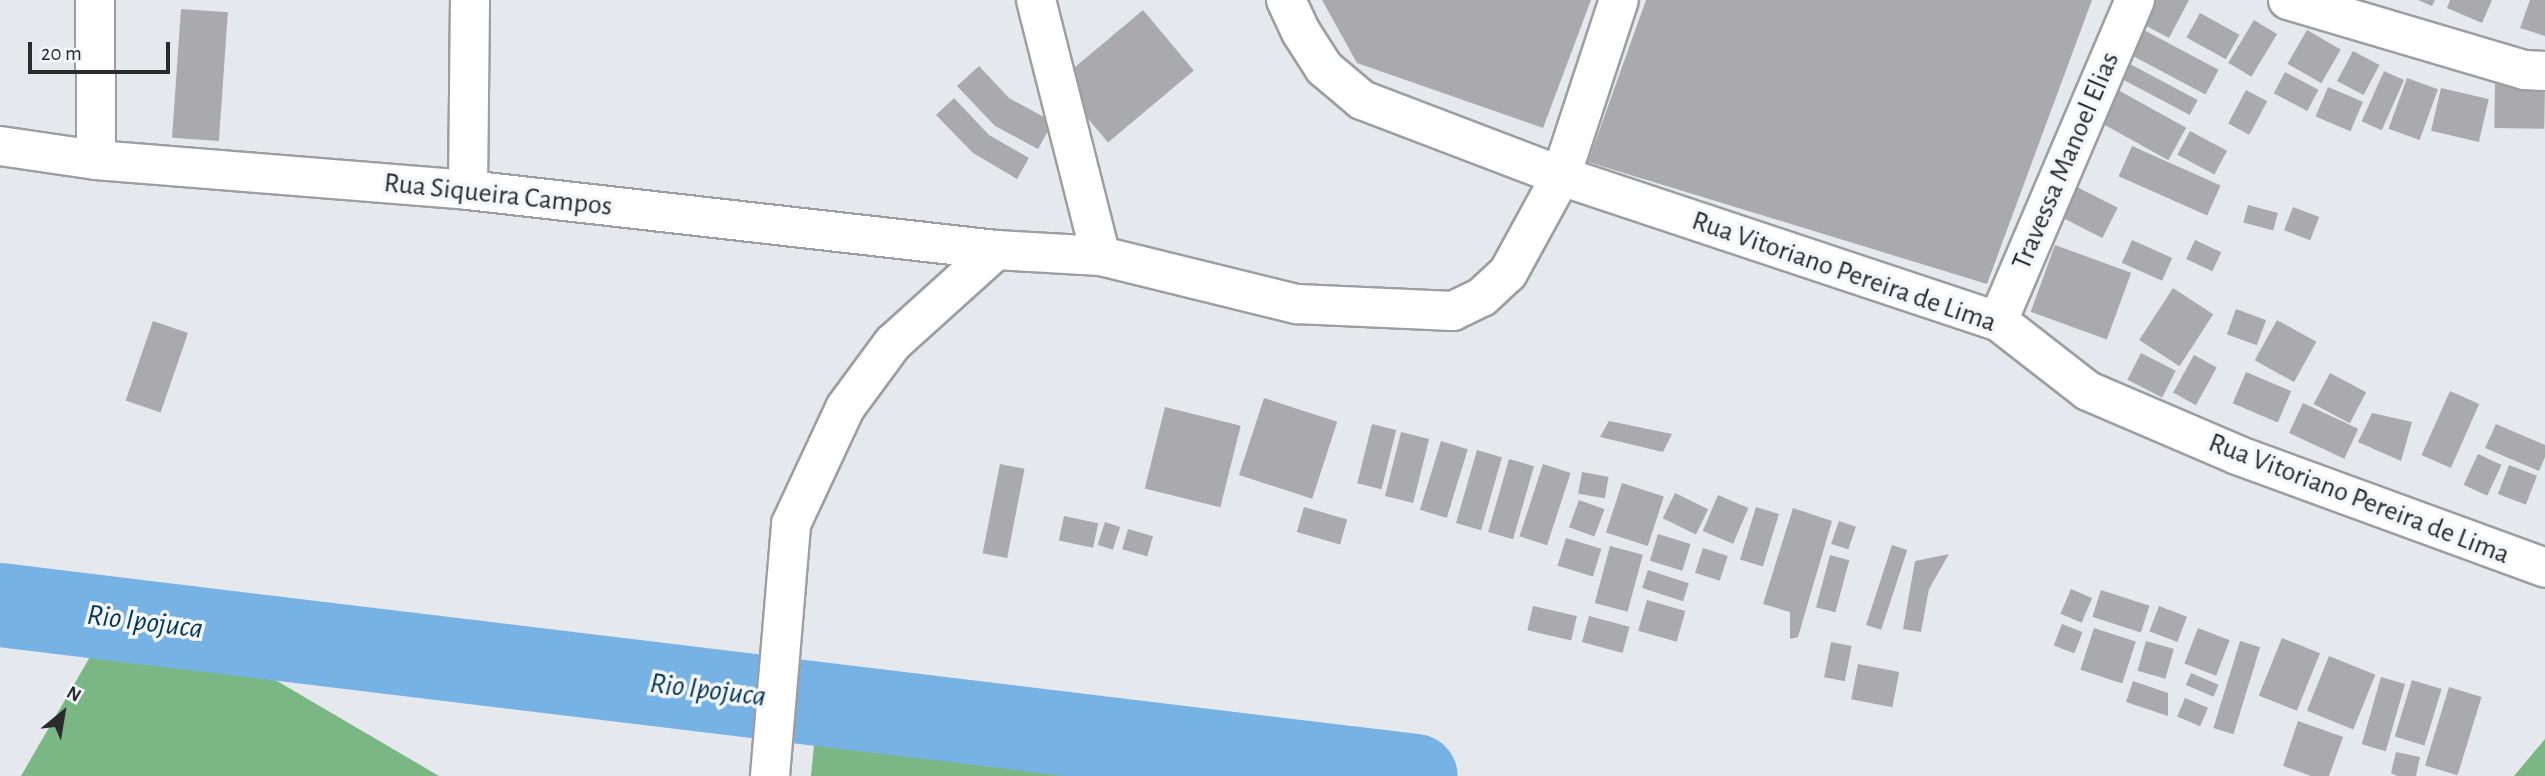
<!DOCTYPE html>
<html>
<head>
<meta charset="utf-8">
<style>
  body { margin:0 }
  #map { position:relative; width:2545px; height:776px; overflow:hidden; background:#e5e8ed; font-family:"Alegreya Sans",sans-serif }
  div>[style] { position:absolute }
  .forest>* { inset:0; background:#7ab784 }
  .river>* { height:84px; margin:-42px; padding:0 42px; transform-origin:42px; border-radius:42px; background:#77b2e5 }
  .building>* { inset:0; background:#aaaaae; transform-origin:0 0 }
  .roads { filter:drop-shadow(2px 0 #9c9ea2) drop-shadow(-2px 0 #9c9ea2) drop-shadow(0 2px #9c9ea2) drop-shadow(0 -2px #9c9ea2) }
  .minor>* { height:38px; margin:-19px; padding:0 19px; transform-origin:19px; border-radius:19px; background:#fff }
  span { translate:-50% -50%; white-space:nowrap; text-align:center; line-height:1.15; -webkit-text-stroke:7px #f3f6fa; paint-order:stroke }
  .street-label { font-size:28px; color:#292b2c }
  .water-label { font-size:30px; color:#053556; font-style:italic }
  .north { position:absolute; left:28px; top:678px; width:70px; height:70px; -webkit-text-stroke:5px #f3f6fa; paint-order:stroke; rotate:30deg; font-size:19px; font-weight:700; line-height:28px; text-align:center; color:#292b2c }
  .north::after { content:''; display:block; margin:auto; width:24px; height:32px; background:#292b2c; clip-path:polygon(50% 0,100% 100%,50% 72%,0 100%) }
  .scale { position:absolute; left:28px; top:42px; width:142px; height:32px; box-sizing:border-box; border:4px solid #292b2c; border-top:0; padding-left:9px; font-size:21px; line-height:24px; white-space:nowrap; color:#292b2c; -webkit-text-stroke:5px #f3f6fa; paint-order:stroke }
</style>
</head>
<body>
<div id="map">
  <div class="forest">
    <i style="clip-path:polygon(127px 593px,439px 776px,21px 776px)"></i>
    <i style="clip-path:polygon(843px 707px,1406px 775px,1413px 776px,811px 776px,814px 745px)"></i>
    <i style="clip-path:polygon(2545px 739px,2545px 776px,2514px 776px)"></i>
  </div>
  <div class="river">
    <i style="left:0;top:605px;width:1426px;rotate:6.89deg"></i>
  </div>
  <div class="building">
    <i style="clip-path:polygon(1322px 0,1591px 0,1543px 128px,1357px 63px)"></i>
    <i style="clip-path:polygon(1646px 0,2092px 0,1987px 284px,1588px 162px)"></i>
    <i style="clip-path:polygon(2148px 0,2189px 0,2169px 38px,2137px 21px)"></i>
    <i style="clip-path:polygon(2418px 0,2435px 0,2432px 6px)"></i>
    <i style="clip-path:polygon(2450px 0,2492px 0,2482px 23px,2447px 8px)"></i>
    <i style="clip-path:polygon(2530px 0,2545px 0,2545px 36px,2520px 28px)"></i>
    <i style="left:181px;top:9px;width:47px;height:129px;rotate:4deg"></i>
    <i style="left:1143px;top:10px;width:79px;height:112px;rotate:50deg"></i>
    <i style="left:2200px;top:13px;width:45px;height:28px;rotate:29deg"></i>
    <i style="left:2254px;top:20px;width:27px;height:50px;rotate:31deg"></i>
    <i style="left:2140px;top:28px;width:89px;height:28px;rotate:28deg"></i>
    <i style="left:2307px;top:30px;width:39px;height:39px;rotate:30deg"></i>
    <i style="left:2353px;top:51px;width:30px;height:34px;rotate:28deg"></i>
    <i style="left:2128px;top:63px;width:79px;height:17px;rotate:28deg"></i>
    <i style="clip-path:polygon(979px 66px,1009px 98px,1053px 122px,1038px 149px,995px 126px,957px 86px)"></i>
    <i style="left:2384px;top:71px;width:22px;height:55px;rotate:24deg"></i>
    <i style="left:2285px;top:72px;width:38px;height:24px;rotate:28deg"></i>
    <i style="left:2407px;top:78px;width:33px;height:54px;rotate:20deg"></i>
    <i style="left:2495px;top:84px;width:50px;height:44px;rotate:1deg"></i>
    <i style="left:2328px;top:87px;width:38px;height:32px;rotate:23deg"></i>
    <i style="left:2441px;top:88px;width:49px;height:44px;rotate:13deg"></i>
    <i style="left:2118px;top:90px;width:78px;height:37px;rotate:29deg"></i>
    <i style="left:2246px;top:90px;width:24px;height:38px;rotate:28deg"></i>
    <i style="clip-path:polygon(954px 98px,989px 135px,1029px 158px,1017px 179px,973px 153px,936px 115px)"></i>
    <i style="left:2190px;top:131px;width:42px;height:27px;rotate:28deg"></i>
    <i style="left:2132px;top:146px;width:97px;height:33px;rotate:24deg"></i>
    <i style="left:2075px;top:186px;width:48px;height:34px;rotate:27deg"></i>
    <i style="left:2248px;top:205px;width:31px;height:18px;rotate:15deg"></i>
    <i style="left:2293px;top:207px;width:28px;height:25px;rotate:21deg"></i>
    <i style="left:2132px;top:240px;width:44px;height:25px;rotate:24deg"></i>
    <i style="left:2195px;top:240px;width:29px;height:21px;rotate:25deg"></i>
    <i style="left:2055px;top:245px;width:81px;height:71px;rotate:20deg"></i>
    <i style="left:2173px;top:288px;width:48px;height:62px;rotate:33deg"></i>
    <i style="left:2236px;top:309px;width:32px;height:27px;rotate:20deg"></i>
    <i style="left:2277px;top:320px;width:45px;height:46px;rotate:29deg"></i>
    <i style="left:153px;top:321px;width:37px;height:84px;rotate:19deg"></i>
    <i style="left:2141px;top:353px;width:39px;height:30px;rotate:27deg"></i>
    <i style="left:2194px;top:355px;width:26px;height:43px;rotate:29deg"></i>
    <i style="left:2246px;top:372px;width:49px;height:34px;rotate:23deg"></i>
    <i style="left:2330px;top:373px;width:41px;height:35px;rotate:28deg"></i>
    <i style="left:2450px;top:391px;width:32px;height:70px;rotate:24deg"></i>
    <i style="left:1264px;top:398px;width:77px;height:81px;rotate:18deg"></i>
    <i style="left:2303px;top:403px;width:61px;height:33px;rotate:25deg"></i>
    <i style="left:1165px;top:407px;width:78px;height:84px;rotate:14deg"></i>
    <i style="clip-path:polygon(2372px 413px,2412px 422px,2401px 461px,2358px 442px)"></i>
    <i style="clip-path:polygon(1609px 421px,1672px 434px,1663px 452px,1600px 437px)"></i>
    <i style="left:1372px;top:424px;width:25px;height:61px;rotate:14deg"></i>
    <i style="clip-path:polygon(2496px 424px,2545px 445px,2545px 457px,2539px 471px,2485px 448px)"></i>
    <i style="left:1401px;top:432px;width:29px;height:66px;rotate:14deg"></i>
    <i style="left:1441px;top:441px;width:28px;height:72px;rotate:17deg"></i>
    <i style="left:1477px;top:450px;width:26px;height:76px;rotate:16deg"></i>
    <i style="left:2478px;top:454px;width:26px;height:34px;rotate:25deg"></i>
    <i style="left:1509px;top:459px;width:26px;height:76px;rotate:16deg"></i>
    <i style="left:1000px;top:464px;width:25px;height:91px;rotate:11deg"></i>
    <i style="left:1543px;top:464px;width:29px;height:76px;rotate:18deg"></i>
    <i style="left:2509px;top:465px;width:30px;height:31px;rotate:21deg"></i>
    <i style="left:1582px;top:472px;width:27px;height:22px;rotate:10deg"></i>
    <i style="left:1622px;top:483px;width:44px;height:52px;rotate:18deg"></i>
    <i style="left:1675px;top:493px;width:37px;height:28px;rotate:26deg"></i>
    <i style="left:1718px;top:495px;width:33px;height:39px;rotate:23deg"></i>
    <i style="left:1579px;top:500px;width:27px;height:29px;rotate:20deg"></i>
    <i style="left:1304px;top:507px;width:45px;height:26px;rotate:16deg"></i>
    <i style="left:1756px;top:507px;width:24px;height:55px;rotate:17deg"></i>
    <i style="clip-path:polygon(1793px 508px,1832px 521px,1798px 637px,1790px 639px,1790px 612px,1763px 604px)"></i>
    <i style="left:1064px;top:516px;width:35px;height:25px;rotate:12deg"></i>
    <i style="left:1839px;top:521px;width:18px;height:24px;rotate:19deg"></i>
    <i style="left:1105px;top:522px;width:16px;height:24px;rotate:18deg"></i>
    <i style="left:1128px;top:529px;width:26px;height:21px;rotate:16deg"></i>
    <i style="left:1658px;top:534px;width:34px;height:28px;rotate:17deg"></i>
    <i style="left:1566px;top:538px;width:37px;height:29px;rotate:17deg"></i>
    <i style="left:1892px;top:545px;width:16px;height:84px;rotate:18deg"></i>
    <i style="left:1610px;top:546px;width:34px;height:59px;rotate:15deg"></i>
    <i style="left:1703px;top:548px;width:26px;height:26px;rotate:18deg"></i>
    <i style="clip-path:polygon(1949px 554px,1929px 589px,1921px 632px,1903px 629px,1915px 561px)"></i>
    <i style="left:1830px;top:555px;width:20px;height:54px;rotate:15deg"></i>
    <i style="left:1648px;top:570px;width:43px;height:19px;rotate:18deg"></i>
    <i style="left:2071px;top:589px;width:23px;height:27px;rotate:23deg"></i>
    <i style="left:2101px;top:590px;width:51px;height:28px;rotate:18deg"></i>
    <i style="left:1647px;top:600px;width:40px;height:32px;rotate:16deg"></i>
    <i style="left:1533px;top:606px;width:45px;height:25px;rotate:13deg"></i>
    <i style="left:2159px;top:606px;width:30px;height:27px;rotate:21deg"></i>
    <i style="left:1589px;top:616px;width:42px;height:27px;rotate:15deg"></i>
    <i style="left:2062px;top:624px;width:22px;height:23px;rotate:21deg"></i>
    <i style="left:2094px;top:628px;width:44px;height:44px;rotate:18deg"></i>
    <i style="left:2198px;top:628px;width:34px;height:38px;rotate:21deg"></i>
    <i style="left:2282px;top:638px;width:41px;height:62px;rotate:22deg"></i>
    <i style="left:2146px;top:641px;width:29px;height:31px;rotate:16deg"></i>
    <i style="left:2240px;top:641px;width:21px;height:91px;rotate:17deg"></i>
    <i style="left:1831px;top:642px;width:21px;height:36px;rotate:11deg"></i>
    <i style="left:2329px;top:656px;width:50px;height:59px;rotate:22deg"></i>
    <i style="left:1858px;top:664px;width:42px;height:36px;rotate:11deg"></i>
    <i style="left:2191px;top:673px;width:30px;height:13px;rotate:23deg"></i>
    <i style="left:2381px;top:677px;width:25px;height:70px;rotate:16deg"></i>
    <i style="left:2412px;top:680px;width:31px;height:59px;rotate:17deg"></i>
    <i style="clip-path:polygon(2133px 681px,2168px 693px,2168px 716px,2126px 702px)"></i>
    <i style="left:2449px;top:687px;width:34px;height:82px;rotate:17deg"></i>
    <i style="left:2185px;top:698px;width:25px;height:20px;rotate:23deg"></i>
    <i style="clip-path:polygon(2298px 721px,2343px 737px,2329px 776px,2311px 776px,2283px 766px)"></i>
    <i style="clip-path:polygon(2396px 752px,2420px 757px,2416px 776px,2397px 776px,2391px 773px)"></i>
  </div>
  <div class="roads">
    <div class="minor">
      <i style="left:95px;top:0;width:160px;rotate:89.6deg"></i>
      <i style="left:1036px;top:0;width:264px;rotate:75.8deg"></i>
      <i style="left:1286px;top:0;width:35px;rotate:65deg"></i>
      <i style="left:1301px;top:32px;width:43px;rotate:57.4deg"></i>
      <i style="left:1324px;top:68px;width:50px;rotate:40.1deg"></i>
      <i style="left:1362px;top:100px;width:213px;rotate:20.9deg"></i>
      <i style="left:1561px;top:176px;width:460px;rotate:18.4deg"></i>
      <i style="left:1998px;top:321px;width:114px;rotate:37.9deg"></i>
      <i style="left:2088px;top:391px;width:162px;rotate:23.2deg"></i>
      <i style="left:2237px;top:455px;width:328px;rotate:20.1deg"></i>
      <i style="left:2288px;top:0;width:247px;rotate:16.5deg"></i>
      <i style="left:2525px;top:70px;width:20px;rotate:3deg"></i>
      <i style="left:0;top:146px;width:97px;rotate:8.3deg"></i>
      <i style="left:96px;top:160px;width:373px;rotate:4.6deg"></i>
      <i style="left:468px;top:190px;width:531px;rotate:6.48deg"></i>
      <i style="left:468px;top:190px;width:190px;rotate:-89.4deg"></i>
      <i style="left:1998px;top:321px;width:349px;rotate:-66.9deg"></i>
      <i style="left:770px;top:776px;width:253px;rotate:-85.2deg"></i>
      <i style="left:791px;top:524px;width:128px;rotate:-65deg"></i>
      <i style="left:845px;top:408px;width:81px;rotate:-53.6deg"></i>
      <i style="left:893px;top:343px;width:139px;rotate:-42.1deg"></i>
      <i style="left:996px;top:250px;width:105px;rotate:3.3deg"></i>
      <i style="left:1101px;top:256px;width:202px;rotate:13.8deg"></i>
      <i style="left:1297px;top:304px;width:156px;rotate:2.6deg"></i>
      <i style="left:1453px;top:311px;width:32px;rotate:-26deg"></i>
      <i style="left:1482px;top:297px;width:35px;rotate:-43deg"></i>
      <i style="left:1508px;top:273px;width:111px;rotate:-61.3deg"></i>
      <i style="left:1561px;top:176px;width:185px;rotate:-71.8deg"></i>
    </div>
  </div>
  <div class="street-label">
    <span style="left:2066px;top:161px;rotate:-67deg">Travessa Manoel Elias</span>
    <span style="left:498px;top:195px;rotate:6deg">Rua Siqueira Campos</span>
    <span style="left:1844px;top:272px;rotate:19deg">Rua Vitoriano Pereira de Lima</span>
    <span style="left:2359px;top:499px;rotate:21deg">Rua Vitoriano Pereira de Lima</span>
  </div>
  <div class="water-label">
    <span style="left:145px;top:622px;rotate:7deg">Rio Ipojuca</span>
    <span style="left:708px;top:690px;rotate:7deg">Rio Ipojuca</span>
  </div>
  <div class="north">N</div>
  <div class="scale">20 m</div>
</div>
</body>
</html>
